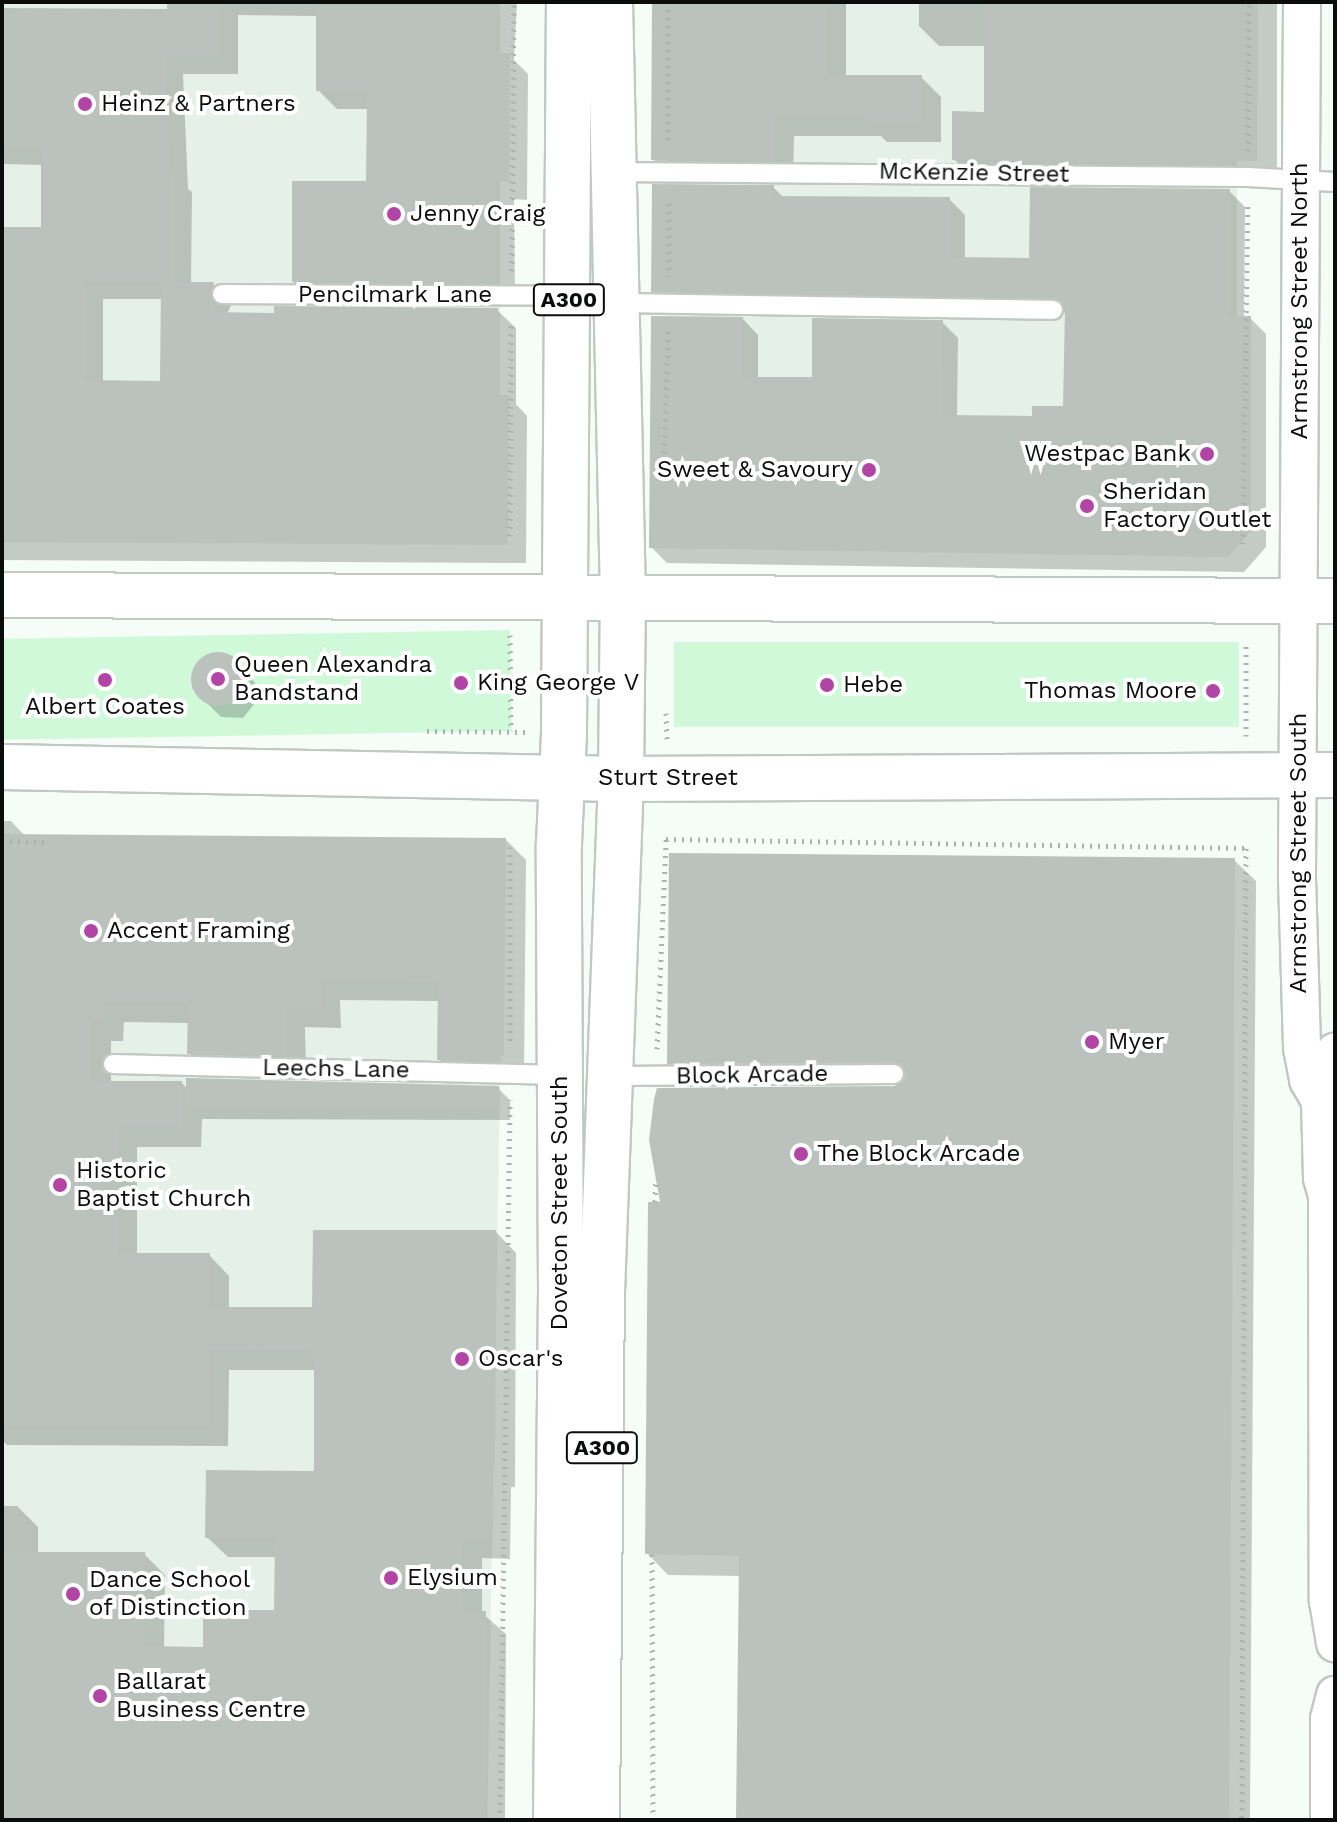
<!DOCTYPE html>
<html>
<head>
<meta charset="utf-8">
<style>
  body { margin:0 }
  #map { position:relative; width:1337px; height:1822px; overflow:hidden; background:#f6fdf8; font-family:"Work Sans",sans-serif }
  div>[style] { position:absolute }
  .built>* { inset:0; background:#e5f1e8; transform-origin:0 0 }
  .green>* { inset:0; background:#d0f9da; transform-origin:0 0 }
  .shadow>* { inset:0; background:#0003 }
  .building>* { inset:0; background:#bbc1bc }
  .round { border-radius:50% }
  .path>* { height:5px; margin-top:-2.5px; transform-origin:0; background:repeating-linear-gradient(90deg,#adb2af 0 2px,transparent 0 8px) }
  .roads { filter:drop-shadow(2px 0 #c2c8c3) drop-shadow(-2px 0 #c2c8c3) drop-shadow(0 2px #c2c8c3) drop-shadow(0 -2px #c2c8c3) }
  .lane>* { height:18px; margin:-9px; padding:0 9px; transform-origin:9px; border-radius:9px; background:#fff }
  .street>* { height:36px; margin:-18px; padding:0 18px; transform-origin:18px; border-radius:18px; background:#fff }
  .secondary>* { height:44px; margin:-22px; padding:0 22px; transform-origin:22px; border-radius:22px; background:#fff }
  .highway>* { height:44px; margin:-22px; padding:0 22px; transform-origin:22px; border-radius:22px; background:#fff }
  .dots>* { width:22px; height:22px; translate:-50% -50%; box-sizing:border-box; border:4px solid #fff; border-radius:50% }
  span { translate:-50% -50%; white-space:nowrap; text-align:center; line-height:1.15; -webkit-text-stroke:8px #fff; paint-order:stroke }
  .shield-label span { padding:2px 6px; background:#fff; border:2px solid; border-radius:6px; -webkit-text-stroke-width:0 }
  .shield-label { font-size:22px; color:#0b0d0c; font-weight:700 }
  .poi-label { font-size:24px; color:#0b0d0c }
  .left { translate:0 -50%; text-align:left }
  .right { translate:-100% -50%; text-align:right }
  .street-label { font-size:24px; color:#0b0d0c }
  .frame { position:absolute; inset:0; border:4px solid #0b0d0c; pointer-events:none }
</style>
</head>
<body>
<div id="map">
  <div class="built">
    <i style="left:2px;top:2px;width:498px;height:508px"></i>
    <i style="left:667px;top:2px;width:570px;height:525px"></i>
    <i style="left:2px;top:854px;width:502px;height:966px;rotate:1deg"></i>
  </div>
  <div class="green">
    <i style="left:510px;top:630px;width:101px;height:508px;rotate:89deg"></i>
    <i style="left:674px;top:642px;width:565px;height:85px"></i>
  </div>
  <div class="shadow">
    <i style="clip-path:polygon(evenodd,169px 2px,517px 2px,514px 60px,528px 74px,527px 200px,514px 199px,515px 302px,312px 300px,294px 282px,368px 183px,369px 109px,337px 109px,318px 90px,318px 16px,238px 15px,238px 74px,183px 74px,188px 189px,192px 192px,191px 284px,213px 284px,232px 303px,227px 314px,497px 310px,516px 328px,516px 404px,527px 416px,526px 563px,2px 560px,2px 229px,43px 229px,43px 165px,2px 164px,2px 10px,169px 11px,169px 2px,103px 299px,163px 299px,162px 383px,103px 383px,103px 299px)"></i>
    <i style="clip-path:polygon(655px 2px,846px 2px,846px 77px,921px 77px,941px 97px,941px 142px,887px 142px,881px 136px,794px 136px,793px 180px,673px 179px,653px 159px)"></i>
    <i style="clip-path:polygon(919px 2px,1277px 2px,1277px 180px,973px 179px,954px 159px,986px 114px,986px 46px,939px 46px,919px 26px)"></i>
    <i style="clip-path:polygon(773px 187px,784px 198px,949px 199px,965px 215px,965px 259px,1031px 260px,1229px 191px,1245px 207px,1244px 318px,1250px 318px,1266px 334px,1266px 547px,1244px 572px,667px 563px,651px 547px,743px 319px,758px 335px,758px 379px,814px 379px,942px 322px,958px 338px,957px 417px,1034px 418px,1065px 408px,1066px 313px,669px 307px,653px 291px)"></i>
    <i style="clip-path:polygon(208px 655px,229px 655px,255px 683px,255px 703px,243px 718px,221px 717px,192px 688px,194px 668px)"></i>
    <i style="clip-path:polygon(2px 821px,11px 821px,25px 836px,506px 840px,526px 860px,524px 1076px,459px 1080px,439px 1059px,439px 1001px,340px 1000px,341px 1028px,305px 1027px,306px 1076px,209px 1073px,189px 1053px,189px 1023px,124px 1022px,123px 1041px,111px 1041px,111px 1083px,182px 1083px,188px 1090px,498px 1088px,510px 1100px,510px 1120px,202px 1119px,201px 1147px,137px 1147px,137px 1255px,209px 1255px,229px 1276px,229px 1309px,314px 1309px,496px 1232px,516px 1253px,515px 1487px,511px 1487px,510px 1559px,482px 1558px,482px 1613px,506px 1634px,505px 1820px,2px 1820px,2px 1506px,17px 1506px,38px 1527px,38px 1554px,144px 1554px,165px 1575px,164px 1649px,205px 1649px,276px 1612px,276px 1557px,228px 1557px,207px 1537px,316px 1473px,316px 1370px,229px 1370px,228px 1446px,7px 1445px,2px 1440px)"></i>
    <i style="clip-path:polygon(1234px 860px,1256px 881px,1250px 1820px,738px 1820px,741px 1576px,668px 1575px,647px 1553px,663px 1204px,654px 1167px,652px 1120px,894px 1088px,908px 1083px,691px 1084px,669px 1063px)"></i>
  </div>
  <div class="building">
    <i style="clip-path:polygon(167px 2px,220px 2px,220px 56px,165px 56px,170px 172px,174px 172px,173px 282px,85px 282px,85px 380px,160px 381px,161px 282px,214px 282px,210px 293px,214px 312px,274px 313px,274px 306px,498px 308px,498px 395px,509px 395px,508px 545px,2px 542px,2px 227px,41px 227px,41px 147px,2px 147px,2px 8px,167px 9px)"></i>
    <i style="clip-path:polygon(652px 2px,827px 2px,827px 75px,922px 75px,922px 123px,865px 123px,865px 117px,774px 117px,774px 161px,651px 160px)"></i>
    <i style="clip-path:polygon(984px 2px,1258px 2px,1257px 161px,1230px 161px,1230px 165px,952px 160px,952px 111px,984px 112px)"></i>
    <i style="clip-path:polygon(316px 6px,499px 6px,495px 53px,510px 53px,509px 182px,496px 181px,497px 284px,292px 282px,292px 181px,366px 181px,367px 92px,316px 91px)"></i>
    <i style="clip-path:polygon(652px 184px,774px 185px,774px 196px,950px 197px,950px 257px,1029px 258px,1030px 187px,1230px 189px,1229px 316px,1251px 316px,1251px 531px,1228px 557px,649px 548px,651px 316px,743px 317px,743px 377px,812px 377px,812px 318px,943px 320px,942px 415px,1032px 416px,1032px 406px,1063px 406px,1065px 309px,1064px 303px,1053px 298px,651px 292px)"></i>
    <i class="round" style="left:191px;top:652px;width:54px;height:54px"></i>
    <i style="clip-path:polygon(2px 834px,506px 838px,504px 1056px,499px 1056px,499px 1062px,437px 1060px,438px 982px,321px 980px,322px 1008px,286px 1008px,286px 1056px,187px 1054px,188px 1003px,104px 1002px,104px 1021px,91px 1021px,91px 1081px,182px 1081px,182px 1127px,118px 1127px,118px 1253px,210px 1253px,209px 1307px,312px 1307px,313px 1230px,496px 1230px,495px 1467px,492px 1467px,491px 1539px,463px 1539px,462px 1611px,486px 1611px,486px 1820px,2px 1820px,2px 1552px,145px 1552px,144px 1646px,203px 1647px,203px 1610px,274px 1610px,275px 1538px,205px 1538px,206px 1470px,314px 1471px,314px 1370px,312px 1351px,209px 1350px,209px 1426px,2px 1426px)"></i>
    <i style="clip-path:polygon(669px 853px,1235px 858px,1229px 1820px,736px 1820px,739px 1556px,645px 1554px,648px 1202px,660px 1202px,649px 1140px,654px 1099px,657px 1088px,894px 1086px,904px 1081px,906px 1073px,901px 1064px,894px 1062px,667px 1064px)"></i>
    <i style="clip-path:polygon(186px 1078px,499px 1086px,499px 1108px,186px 1108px)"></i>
  </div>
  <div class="path">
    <i style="left:668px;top:2px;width:143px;rotate:90deg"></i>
    <i style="left:1248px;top:151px;width:149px;rotate:-89.6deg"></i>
    <i style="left:512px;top:271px;width:269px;rotate:-89.6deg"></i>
    <i style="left:669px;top:277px;width:78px;rotate:-90deg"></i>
    <i style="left:664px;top:469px;width:138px;rotate:-88.3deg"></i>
    <i style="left:510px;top:536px;width:215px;rotate:-89.7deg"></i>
    <i style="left:1243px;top:544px;width:339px;rotate:-89.2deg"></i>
    <i style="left:510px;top:635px;width:96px;rotate:89.4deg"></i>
    <i style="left:666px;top:713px;width:26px;rotate:88deg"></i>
    <i style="left:427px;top:731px;width:98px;rotate:0.6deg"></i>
    <i style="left:1246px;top:736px;width:94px;rotate:-90deg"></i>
    <i style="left:2px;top:841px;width:42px;rotate:1.4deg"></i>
    <i style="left:510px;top:847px;width:199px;rotate:90deg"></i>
    <i style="left:657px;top:1049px;width:210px;rotate:-87.5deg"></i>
    <i style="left:666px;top:839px;width:580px;rotate:0.89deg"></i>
    <i style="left:1246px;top:848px;width:972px;rotate:90.24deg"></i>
    <i style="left:655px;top:1202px;width:24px;rotate:-88deg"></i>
    <i style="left:652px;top:1554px;width:266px;rotate:89.8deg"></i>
    <i style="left:500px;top:1820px;width:720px;rotate:-89.2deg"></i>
  </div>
  <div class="roads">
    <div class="lane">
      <i style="left:614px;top:172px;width:634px;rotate:0.45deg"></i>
      <i style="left:1248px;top:177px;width:87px;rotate:3.3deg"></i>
      <i style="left:222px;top:294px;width:345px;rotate:0.3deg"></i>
      <i style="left:616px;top:303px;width:437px;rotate:0.9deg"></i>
      <i style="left:113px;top:1064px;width:446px;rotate:1.4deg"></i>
      <i style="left:609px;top:1076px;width:285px;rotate:-0.4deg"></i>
    </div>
    <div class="street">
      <i style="left:1302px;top:2px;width:876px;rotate:90.33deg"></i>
      <i style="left:1297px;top:878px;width:170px;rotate:88.3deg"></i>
      <i style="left:1302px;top:1048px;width:33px;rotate:79deg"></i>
      <i style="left:1308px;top:1080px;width:24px;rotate:60deg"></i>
      <i style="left:1320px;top:1101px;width:77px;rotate:88.5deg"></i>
      <i style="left:1322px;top:1178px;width:19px;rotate:74deg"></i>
      <i style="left:1327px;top:1196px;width:405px;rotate:89.9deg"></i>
      <i style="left:1328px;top:1601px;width:43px;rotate:80.5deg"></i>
      <i style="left:1320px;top:1101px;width:21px;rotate:-61deg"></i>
      <i style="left:1330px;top:1083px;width:32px;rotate:-81deg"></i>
      <i style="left:1329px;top:1820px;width:101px;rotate:-90deg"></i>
      <i style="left:1329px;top:1719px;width:25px;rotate:-76deg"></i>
    </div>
    <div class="secondary">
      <i style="left:2px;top:595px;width:1333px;rotate:0.26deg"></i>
      <i style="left:2px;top:767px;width:619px;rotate:1.11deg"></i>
      <i style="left:621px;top:779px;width:714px;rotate:-0.32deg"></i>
    </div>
    <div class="highway">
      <i style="left:556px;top:1820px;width:529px;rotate:-89.46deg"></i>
      <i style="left:561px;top:1291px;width:447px;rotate:-90.3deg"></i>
      <i style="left:559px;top:844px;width:111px;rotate:-87.4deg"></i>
      <i style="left:564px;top:733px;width:731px;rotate:-89.61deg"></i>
      <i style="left:597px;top:1820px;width:528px;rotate:-89.46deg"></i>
      <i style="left:602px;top:1292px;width:513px;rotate:-87.88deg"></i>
      <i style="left:621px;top:779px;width:181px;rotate:-89.4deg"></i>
      <i style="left:623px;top:598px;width:596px;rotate:-91.25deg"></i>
    </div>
  </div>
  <div class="dots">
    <i style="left:85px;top:104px;background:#b144a4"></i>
    <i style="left:394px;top:214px;background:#b144a4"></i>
    <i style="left:1207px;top:454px;background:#b144a4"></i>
    <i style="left:869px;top:470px;background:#b144a4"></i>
    <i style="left:1087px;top:506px;background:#b144a4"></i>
    <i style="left:218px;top:679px;background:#b144a4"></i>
    <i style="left:105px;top:680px;background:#b144a4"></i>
    <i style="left:461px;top:683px;background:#b144a4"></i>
    <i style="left:827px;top:685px;background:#b144a4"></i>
    <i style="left:1213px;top:691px;background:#b144a4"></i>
    <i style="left:91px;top:931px;background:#b144a4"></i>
    <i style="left:1092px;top:1042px;background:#b144a4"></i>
    <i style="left:801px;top:1154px;background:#b144a4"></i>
    <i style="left:60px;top:1185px;background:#b144a4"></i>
    <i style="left:462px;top:1359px;background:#b144a4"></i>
    <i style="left:391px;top:1578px;background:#b144a4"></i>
    <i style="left:73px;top:1594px;background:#b144a4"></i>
    <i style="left:100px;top:1696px;background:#b144a4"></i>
  </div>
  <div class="shield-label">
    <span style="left:569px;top:300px">A300</span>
    <span style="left:602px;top:1448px">A300</span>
  </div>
  <div class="poi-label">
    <span class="left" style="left:101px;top:104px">Heinz &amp; Partners</span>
    <span class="left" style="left:410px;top:214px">Jenny Craig</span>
    <span class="right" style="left:1191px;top:454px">Westpac Bank</span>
    <span class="right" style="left:853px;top:470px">Sweet &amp; Savoury</span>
    <span class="left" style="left:1103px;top:506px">Sheridan<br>Factory Outlet</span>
    <span class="left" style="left:234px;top:679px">Queen Alexandra<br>Bandstand</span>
    <span class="left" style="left:477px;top:683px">King George V</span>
    <span class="left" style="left:843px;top:685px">Hebe</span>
    <span class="right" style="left:1197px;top:691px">Thomas Moore</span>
    <span style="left:105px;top:707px">Albert Coates</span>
    <span class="left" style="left:107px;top:931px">Accent Framing</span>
    <span class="left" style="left:1108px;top:1042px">Myer</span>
    <span class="left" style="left:817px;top:1154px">The Block Arcade</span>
    <span class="left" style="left:76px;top:1185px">Historic<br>Baptist Church</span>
    <span class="left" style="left:478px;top:1359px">Oscar's</span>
    <span class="left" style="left:407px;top:1578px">Elysium</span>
    <span class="left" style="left:89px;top:1594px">Dance School<br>of Distinction</span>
    <span class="left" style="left:116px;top:1696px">Ballarat<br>Business Centre</span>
  </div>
  <div class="street-label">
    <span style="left:974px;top:173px;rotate:1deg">McKenzie Street</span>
    <span style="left:395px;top:295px">Pencilmark Lane</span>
    <span style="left:1300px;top:301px;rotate:-90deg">Armstrong Street North</span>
    <span style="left:668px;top:778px">Sturt Street</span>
    <span style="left:1299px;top:853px;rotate:-90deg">Armstrong Street South</span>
    <span style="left:336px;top:1069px;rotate:1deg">Leechs Lane</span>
    <span style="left:752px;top:1075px;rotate:-1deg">Block Arcade</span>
    <span style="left:560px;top:1203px;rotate:-90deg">Doveton Street South</span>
  </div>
  <div class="frame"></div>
</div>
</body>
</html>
